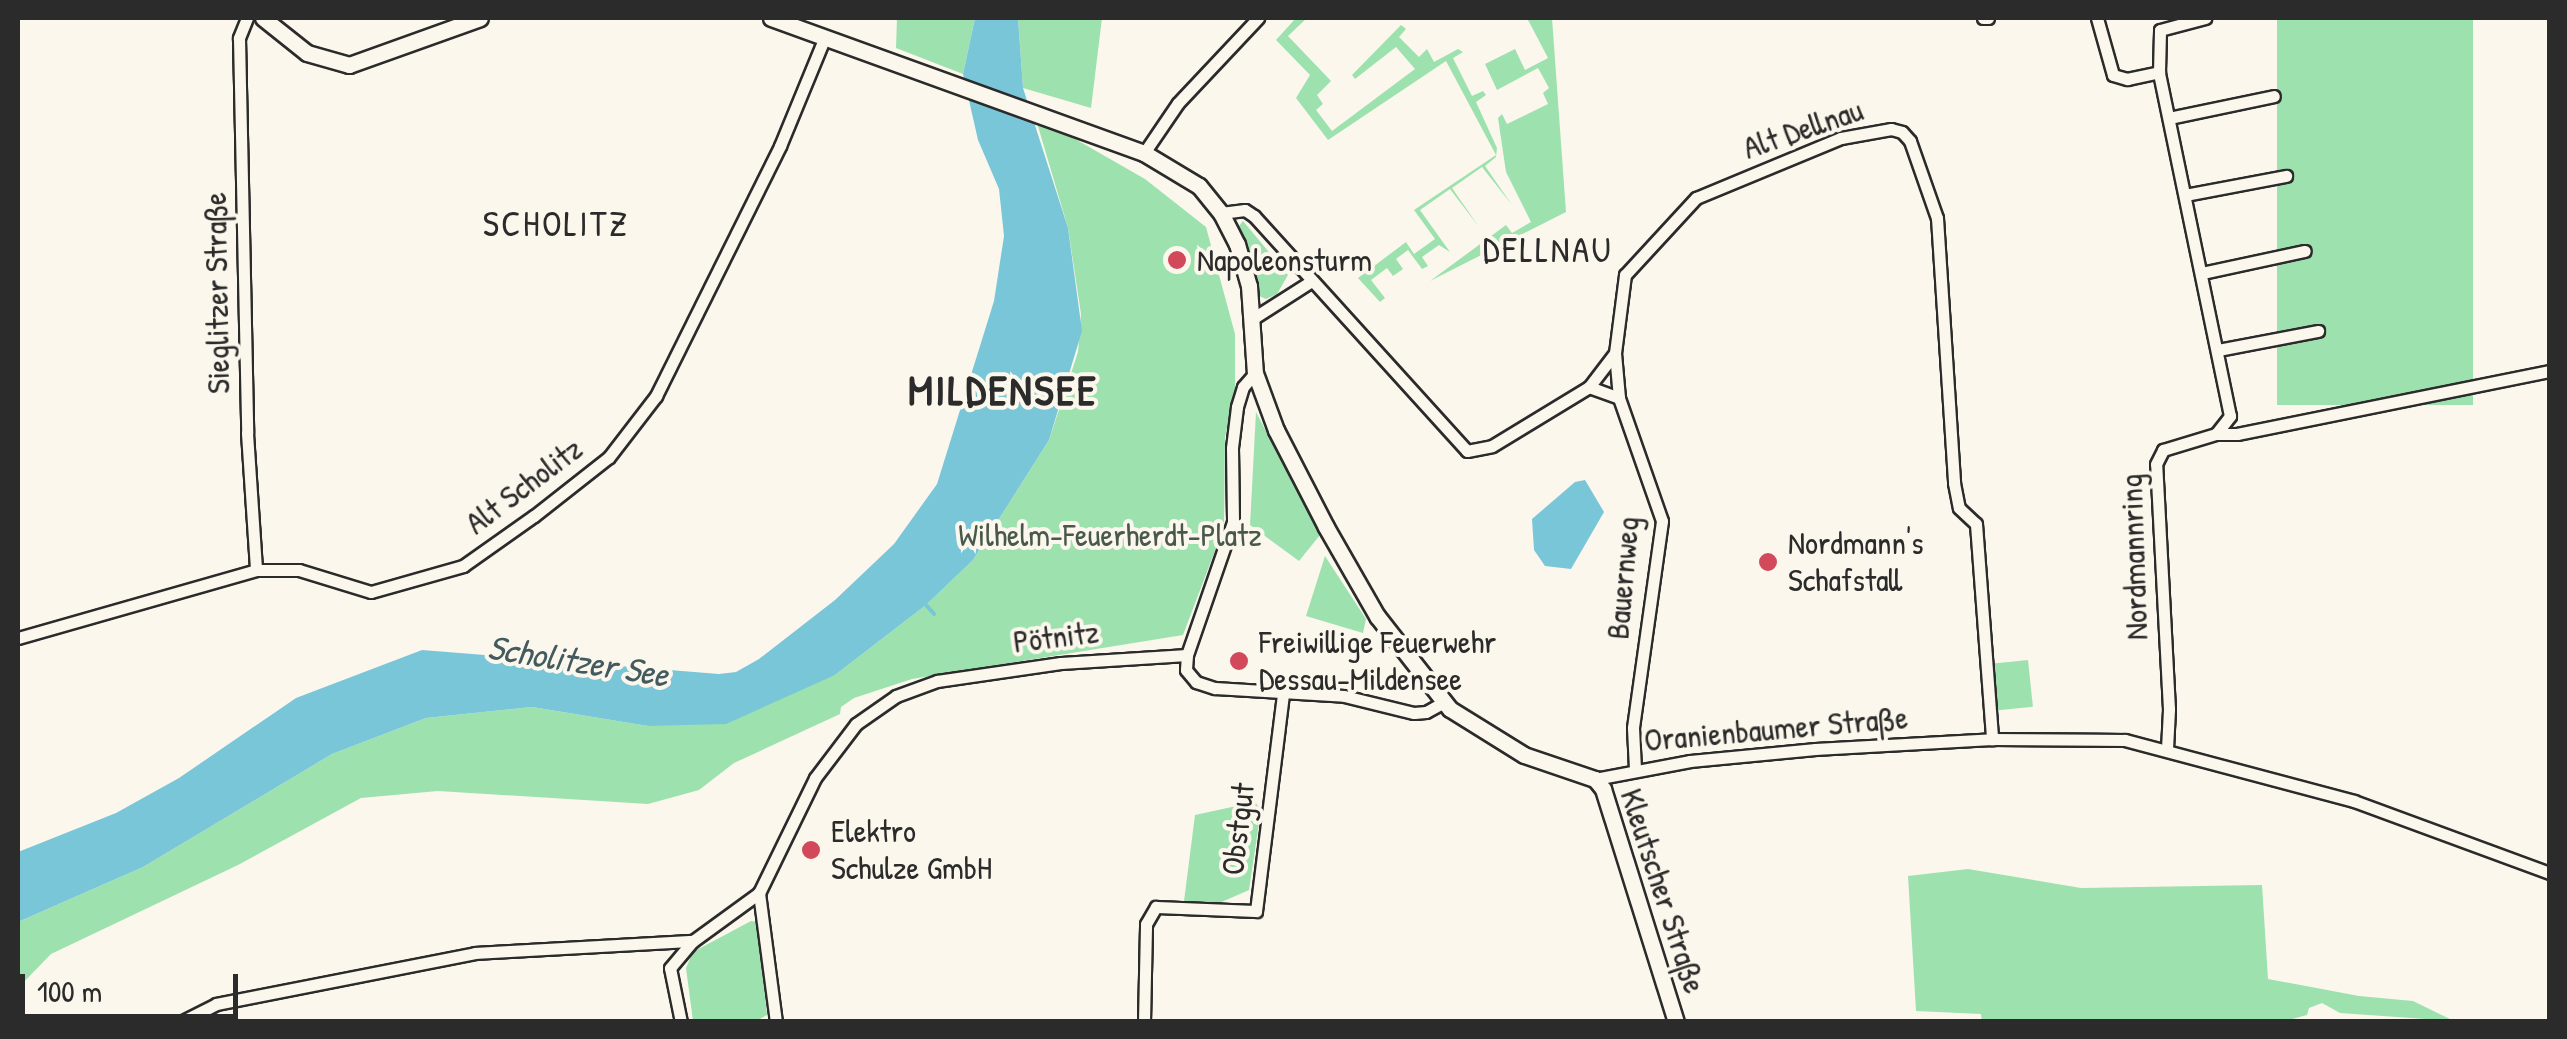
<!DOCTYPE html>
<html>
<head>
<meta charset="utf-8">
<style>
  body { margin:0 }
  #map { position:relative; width:2567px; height:1039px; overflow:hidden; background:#fbf7ec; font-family:"Patrick Hand",sans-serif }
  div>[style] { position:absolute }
  .green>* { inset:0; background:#9de2ae; transform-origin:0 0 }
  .water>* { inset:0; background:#7ac6d9 }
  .stream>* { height:4px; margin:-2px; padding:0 2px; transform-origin:2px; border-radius:2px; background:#7ac6d9 }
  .roads { filter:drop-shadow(2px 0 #2b2b2b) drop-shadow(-2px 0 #2b2b2b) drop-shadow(0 2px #2b2b2b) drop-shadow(0 -2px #2b2b2b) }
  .street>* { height:11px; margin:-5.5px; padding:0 5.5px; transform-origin:5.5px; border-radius:5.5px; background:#fbf7ec }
  .secondary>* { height:15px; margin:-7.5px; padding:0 7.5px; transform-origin:7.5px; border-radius:7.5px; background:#fbf7ec }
  .dots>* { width:28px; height:28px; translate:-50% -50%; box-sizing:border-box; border:5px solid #fbf7ec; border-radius:50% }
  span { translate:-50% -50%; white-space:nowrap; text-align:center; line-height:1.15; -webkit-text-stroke:8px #fbf7ec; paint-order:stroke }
  .street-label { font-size:32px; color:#2b2b2b }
  .poi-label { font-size:32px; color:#2b2b2b }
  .left { translate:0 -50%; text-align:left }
  .park-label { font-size:32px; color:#48594c }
  .neighbourhood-label { font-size:35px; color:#2b2b2b; letter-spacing:2.5px }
  .water-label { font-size:35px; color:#435a5f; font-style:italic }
  .district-label { font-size:42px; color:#2b2b2b; font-weight:700; letter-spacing:2.5px }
  .frame { position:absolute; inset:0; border:20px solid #2b2b2b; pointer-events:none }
  .scale { position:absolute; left:20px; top:974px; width:218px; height:45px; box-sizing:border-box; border:5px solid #2b2b2b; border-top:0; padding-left:12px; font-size:30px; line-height:35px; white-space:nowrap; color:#2b2b2b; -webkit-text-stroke:8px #fbf7ec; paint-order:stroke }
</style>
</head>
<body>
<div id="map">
  <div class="green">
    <i style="clip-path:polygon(897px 18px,975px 18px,963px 74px,896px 48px)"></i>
    <i style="clip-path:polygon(1018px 18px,1102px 18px,1091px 108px,1023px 88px)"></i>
    <i style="clip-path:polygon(1296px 18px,1307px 18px,1288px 36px,1331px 81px,1317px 95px,1323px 104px,1316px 110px,1332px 131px,1415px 69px,1396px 47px,1355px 79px,1352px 75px,1401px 25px,1406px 29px,1399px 37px,1419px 57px,1427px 49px,1434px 62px,1458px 49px,1463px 52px,1453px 58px,1472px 96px,1483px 91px,1486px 95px,1476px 102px,1497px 148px,1496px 157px,1485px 166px,1512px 205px,1482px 167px,1452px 188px,1479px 227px,1450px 189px,1420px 210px,1450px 252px,1439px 245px,1422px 257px,1428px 266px,1422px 269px,1408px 250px,1396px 259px,1403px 269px,1393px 276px,1387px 268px,1371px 280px,1385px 298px,1380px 302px,1358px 278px,1406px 242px,1414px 254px,1435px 239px,1414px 210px,1496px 155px,1446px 61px,1328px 140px,1296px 98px,1310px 75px,1276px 40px)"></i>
    <i style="clip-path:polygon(1527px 18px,1552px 18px,1566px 212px,1430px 281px,1506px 225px,1512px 233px,1531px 222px,1506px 172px,1498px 118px,1502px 114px,1507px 124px,1548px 104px,1543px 93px,1549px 88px,1538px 68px,1497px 90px,1485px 64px,1515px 49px,1525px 70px,1548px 58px)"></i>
    <i style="left:2277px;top:18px;width:196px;height:387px"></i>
    <i style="clip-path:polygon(1035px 116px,1145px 179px,1206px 227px,1235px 334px,1235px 393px,1225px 437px,1224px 527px,1183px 635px,912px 679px,854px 698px,841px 707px,840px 714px,734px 763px,699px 790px,648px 804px,438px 791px,361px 798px,238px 865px,51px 954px,18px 988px,18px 922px,143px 867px,332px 754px,426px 718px,532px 707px,648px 726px,835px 675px,926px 605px,973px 560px,1049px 440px,1078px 352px,1081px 314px,1068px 228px)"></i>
    <i style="clip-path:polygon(1243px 221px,1288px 275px,1277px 294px,1266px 299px,1259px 296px,1239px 226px)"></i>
    <i style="clip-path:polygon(1256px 412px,1320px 535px,1299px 561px,1250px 525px)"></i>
    <i style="clip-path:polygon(1325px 556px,1366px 619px,1363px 633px,1306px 616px)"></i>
    <i style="left:2028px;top:660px;width:47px;height:37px;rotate:84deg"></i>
    <i style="clip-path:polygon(1255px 802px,1261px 810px,1249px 890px,1217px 904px,1184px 901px,1195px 815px)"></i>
    <i style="clip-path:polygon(1968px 869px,2081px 888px,2262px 885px,2268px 979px,2359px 996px,2413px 1001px,2454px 1021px,2340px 1013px,2322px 1003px,2309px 1008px,2307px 1015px,2285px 1021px,1982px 1022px,1981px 1014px,1916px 1011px,1908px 876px)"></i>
    <i style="clip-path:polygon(751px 921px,757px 922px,767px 1015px,756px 1021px,693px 1021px,686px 968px,693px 952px)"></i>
  </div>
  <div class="water">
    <i style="clip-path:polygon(975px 18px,1018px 18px,1023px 88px,1068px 228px,1082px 331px,1049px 440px,973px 560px,926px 605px,835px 675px,726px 724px,648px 726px,532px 707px,426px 718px,332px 754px,143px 867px,18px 922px,18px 852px,116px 813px,179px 778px,296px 698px,422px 650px,719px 674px,736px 672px,759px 659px,835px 600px,894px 544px,937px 484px,994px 301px,1004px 236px,999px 189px,978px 140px,963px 74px)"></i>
    <i style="clip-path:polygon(1585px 480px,1604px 512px,1571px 569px,1545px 566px,1534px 550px,1532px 519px,1575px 482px)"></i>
  </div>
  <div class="stream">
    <i style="left:926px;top:605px;width:12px;rotate:48deg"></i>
  </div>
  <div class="roads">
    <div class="street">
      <i style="left:247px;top:18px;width:22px;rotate:112deg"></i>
      <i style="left:239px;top:38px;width:395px;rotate:88.8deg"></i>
      <i style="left:247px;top:433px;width:137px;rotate:86.2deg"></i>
      <i style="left:1983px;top:18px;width:5px"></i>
      <i style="left:2097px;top:18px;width:59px;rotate:74.3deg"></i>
      <i style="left:2113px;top:75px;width:15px;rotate:16deg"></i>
      <i style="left:2127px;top:79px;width:33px;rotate:-12deg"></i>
      <i style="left:2169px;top:118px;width:107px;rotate:-11.8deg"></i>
      <i style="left:1144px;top:153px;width:60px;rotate:-55.8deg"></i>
      <i style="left:1178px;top:103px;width:117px;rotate:-46.7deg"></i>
      <i style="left:2185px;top:195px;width:103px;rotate:-10.7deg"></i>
      <i style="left:1221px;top:213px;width:24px;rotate:-7deg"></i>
      <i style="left:1245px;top:210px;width:11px;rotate:34deg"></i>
      <i style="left:1254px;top:216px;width:317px;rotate:47.8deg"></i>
      <i style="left:1467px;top:451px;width:25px;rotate:-11deg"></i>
      <i style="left:1492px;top:446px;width:114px;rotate:-31.3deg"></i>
      <i style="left:1589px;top:387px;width:43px;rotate:-52.6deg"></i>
      <i style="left:1615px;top:353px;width:79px;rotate:-82.7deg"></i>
      <i style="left:1625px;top:275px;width:105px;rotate:-47.3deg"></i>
      <i style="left:1696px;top:198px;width:157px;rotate:-22.5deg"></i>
      <i style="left:1841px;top:138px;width:51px;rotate:-10.2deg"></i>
      <i style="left:1891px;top:129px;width:11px;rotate:15deg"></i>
      <i style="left:1902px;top:132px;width:12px;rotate:48deg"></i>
      <i style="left:1910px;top:141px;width:82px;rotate:70.7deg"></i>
      <i style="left:1937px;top:218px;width:266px;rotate:86.3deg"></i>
      <i style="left:1954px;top:483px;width:25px;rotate:79deg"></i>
      <i style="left:1959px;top:508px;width:23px;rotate:43deg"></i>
      <i style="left:1976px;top:524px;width:216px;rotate:85.7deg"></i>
      <i style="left:2202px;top:273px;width:105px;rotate:-12.1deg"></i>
      <i style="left:1252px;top:319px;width:69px;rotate:-32.5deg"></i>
      <i style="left:2218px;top:350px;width:102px;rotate:-10.8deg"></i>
      <i style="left:1615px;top:353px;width:45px;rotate:84.9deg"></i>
      <i style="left:1619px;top:398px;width:130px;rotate:70.7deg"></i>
      <i style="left:1662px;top:521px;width:209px;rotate:98deg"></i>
      <i style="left:1633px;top:728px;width:41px;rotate:87.2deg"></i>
      <i style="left:1255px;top:373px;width:18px;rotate:131deg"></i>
      <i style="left:1243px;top:387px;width:21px;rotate:107deg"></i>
      <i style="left:1237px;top:407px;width:41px;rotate:97deg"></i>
      <i style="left:1232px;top:448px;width:74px;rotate:89.2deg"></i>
      <i style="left:1233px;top:522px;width:141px;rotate:109.1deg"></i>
      <i style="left:1187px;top:655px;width:15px;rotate:94deg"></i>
      <i style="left:1186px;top:670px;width:16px;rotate:50deg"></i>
      <i style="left:1196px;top:682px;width:20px;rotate:18deg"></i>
      <i style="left:1215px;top:688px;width:129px;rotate:3.5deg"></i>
      <i style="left:1344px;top:696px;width:72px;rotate:13.7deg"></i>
      <i style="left:1414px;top:713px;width:12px;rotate:-5deg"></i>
      <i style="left:1426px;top:712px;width:21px;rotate:-29deg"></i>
      <i style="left:1589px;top:387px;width:32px;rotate:20deg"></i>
      <i style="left:2216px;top:434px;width:21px"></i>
      <i style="left:2237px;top:434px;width:318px;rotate:-11.4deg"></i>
      <i style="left:18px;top:638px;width:248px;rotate:-15.9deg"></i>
      <i style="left:256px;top:570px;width:43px"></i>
      <i style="left:299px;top:570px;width:75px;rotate:17deg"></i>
      <i style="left:371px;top:592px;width:96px;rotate:-15.8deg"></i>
      <i style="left:463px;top:566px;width:87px;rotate:-35.2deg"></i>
      <i style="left:534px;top:516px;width:95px;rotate:-38.2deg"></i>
      <i style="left:609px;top:457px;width:77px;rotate:-52.4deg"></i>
      <i style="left:656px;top:396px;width:279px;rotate:-63.6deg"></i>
      <i style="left:780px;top:146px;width:118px;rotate:-67.6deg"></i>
      <i style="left:2167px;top:749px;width:40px;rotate:-87.1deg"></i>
      <i style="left:2169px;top:709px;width:245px;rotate:-93deg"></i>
      <i style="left:2156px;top:464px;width:16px;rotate:-63deg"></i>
      <i style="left:2163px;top:450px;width:55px;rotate:-16.8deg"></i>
      <i style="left:2216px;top:434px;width:23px;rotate:-52deg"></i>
      <i style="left:2230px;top:416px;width:351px;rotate:-101.7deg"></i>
      <i style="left:2159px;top:72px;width:42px;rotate:-88.6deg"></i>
      <i style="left:2160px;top:30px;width:47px;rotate:-14.9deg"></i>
      <i style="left:1595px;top:779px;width:97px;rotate:-10.7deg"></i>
      <i style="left:1690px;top:761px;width:126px;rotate:-5.5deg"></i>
      <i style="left:1815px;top:749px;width:177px;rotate:-3.2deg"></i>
      <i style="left:1992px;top:739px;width:133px;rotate:0.4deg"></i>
      <i style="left:2125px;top:740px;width:237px;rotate:14.9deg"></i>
      <i style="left:2354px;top:801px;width:209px;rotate:20.2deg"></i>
      <i style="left:759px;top:893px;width:130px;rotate:82.5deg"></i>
      <i style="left:181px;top:1022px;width:39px;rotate:-27deg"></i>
      <i style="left:216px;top:1004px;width:264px;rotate:-11.1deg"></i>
      <i style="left:475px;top:953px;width:218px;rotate:-3.2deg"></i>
      <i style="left:681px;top:1022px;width:55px;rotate:-101.5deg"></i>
      <i style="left:670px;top:968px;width:35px;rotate:-50deg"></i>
      <i style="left:693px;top:941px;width:82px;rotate:-36deg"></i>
      <i style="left:759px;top:893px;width:128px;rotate:-64deg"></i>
      <i style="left:815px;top:778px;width:68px;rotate:-52.8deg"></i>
      <i style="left:856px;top:724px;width:49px;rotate:-35deg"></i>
      <i style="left:896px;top:696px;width:44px;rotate:-20.1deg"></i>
      <i style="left:937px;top:681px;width:125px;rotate:-8.3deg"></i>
      <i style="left:1061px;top:663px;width:126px;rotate:-3.6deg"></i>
      <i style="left:1144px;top:1022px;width:98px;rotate:-88.8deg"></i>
      <i style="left:1146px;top:924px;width:20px;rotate:-60deg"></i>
      <i style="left:1156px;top:907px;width:100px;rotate:2.3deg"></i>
      <i style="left:1256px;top:911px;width:219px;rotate:-82.9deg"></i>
    </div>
    <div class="secondary">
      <i style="left:263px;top:18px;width:56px;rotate:38.5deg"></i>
      <i style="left:307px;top:53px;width:44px;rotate:15.9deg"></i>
      <i style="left:349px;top:65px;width:139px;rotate:-19.7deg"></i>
      <i style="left:771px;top:18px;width:397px;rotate:19.9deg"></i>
      <i style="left:1144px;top:153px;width:64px;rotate:31deg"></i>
      <i style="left:1199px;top:186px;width:35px;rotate:51deg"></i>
      <i style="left:1221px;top:213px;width:35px;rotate:63deg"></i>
      <i style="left:1237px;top:244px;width:44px;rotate:74.1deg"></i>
      <i style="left:1249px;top:286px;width:87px;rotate:86.1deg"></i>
      <i style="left:1255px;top:373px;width:61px;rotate:69.8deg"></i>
      <i style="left:1276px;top:430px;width:109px;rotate:62.7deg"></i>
      <i style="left:1326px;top:527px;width:103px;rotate:60.2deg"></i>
      <i style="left:1377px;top:616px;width:118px;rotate:51.9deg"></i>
      <i style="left:1450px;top:709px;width:87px;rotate:31.9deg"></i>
      <i style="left:1524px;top:755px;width:75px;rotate:18.7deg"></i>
      <i style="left:1595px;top:779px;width:13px;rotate:51deg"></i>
      <i style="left:1603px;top:789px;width:244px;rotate:72.6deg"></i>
    </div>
  </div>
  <div class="dots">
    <i style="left:1177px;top:260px;background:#d1495b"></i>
    <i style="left:1768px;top:562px;background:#d1495b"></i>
    <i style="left:1239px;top:661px;background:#d1495b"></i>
    <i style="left:811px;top:850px;background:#d1495b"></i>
  </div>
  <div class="street-label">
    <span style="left:1803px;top:129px;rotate:-19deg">Alt Dellnau</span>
    <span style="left:217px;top:293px;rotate:-91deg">Sieglitzer Straße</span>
    <span style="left:524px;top:486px;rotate:-37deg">Alt Scholitz</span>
    <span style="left:2134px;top:557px;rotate:-92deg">Nordmannring</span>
    <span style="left:1623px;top:578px;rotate:-85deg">Bauernweg</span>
    <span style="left:1056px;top:637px;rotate:-7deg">Pötnitz</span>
    <span style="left:1776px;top:729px;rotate:-5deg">Oranienbaumer Straße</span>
    <span style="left:1238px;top:829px;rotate:-83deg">Obstgut</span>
    <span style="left:1663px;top:891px;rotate:72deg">Kleutscher Straße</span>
  </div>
  <div class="poi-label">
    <span class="left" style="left:1197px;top:260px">Napoleonsturm</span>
    <span class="left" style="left:1788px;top:562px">Nordmann's<br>Schafstall</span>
    <span class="left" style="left:1259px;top:661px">Freiwillige Feuerwehr<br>Dessau-Mildensee</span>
    <span class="left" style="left:831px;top:850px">Elektro<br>Schulze GmbH</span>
  </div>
  <div class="park-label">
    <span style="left:1110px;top:535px">Wilhelm-Feuerherdt-Platz</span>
  </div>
  <div class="neighbourhood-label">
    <span style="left:556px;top:224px">SCHOLITZ</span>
    <span style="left:1548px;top:250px">DELLNAU</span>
  </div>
  <div class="water-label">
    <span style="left:578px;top:661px;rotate:9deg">Scholitzer See</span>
  </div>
  <div class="district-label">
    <span style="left:1003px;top:390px">MILDENSEE</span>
  </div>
  <div class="frame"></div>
  <div class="scale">100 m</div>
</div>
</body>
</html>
